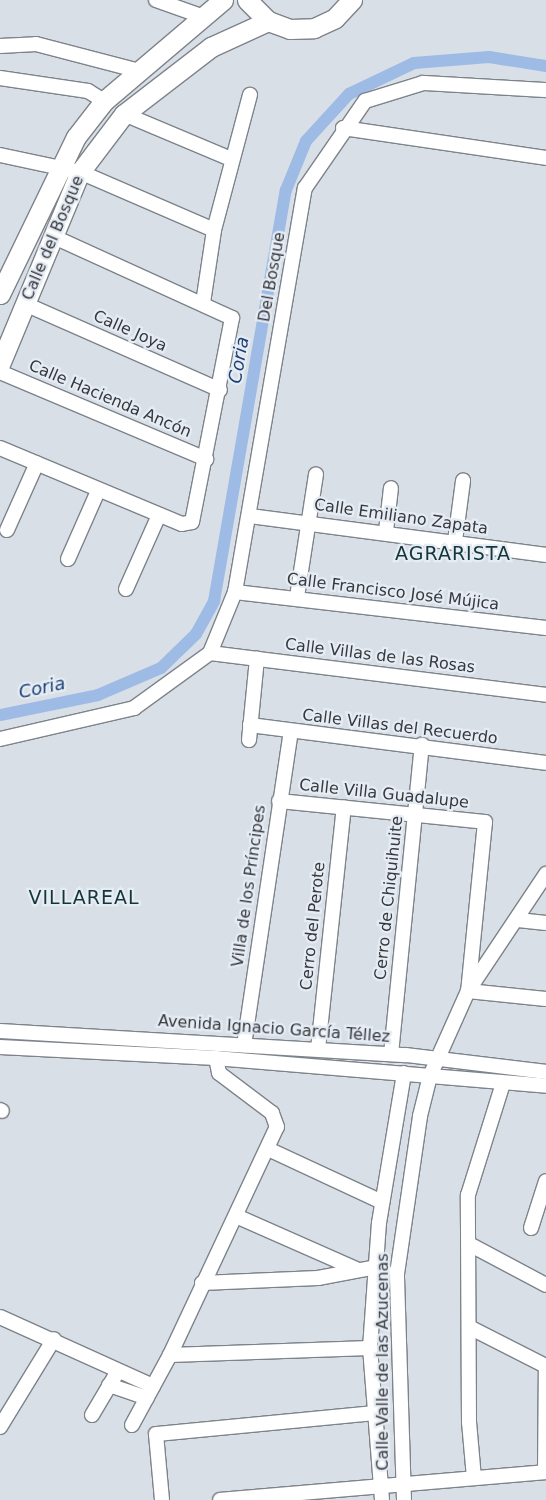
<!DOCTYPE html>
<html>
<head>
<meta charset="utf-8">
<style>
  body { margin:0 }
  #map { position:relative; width:546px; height:1500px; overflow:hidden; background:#d9dfe7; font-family:"DejaVu Sans",sans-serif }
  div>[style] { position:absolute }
  .canal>* { height:12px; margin:-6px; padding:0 6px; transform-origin:6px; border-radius:6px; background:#9ebbe6 }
  .roads { filter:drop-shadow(1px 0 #7e838a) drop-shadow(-1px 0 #7e838a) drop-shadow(0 1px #7e838a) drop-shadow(0 -1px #7e838a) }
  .street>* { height:14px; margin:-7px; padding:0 7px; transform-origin:7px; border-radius:7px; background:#fff }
  .secondary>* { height:19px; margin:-9.5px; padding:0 9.5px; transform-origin:9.5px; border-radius:9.5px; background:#fff }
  span { translate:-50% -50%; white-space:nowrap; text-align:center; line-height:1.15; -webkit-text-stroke:4.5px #e6ecf4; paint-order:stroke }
  .street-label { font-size:16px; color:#36383c }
  .water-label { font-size:18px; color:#1c4075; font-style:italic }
  .quarter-label { font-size:19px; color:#14363b; letter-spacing:1px }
</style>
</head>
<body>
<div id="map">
  <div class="canal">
    <i style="left:0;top:715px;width:100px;rotate:-11.5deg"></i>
    <i style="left:98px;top:695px;width:69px;rotate:-23.2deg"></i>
    <i style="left:161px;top:668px;width:49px;rotate:-44.2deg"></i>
    <i style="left:196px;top:634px;width:38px;rotate:-61deg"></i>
    <i style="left:214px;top:601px;width:417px;rotate:-80.1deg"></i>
    <i style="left:286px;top:190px;width:53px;rotate:-67.8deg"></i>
    <i style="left:306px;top:141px;width:64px;rotate:-47.5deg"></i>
    <i style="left:349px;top:94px;width:72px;rotate:-25.5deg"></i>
    <i style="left:414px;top:63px;width:75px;rotate:-4.6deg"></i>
    <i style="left:489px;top:57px;width:58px;rotate:9deg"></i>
  </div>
  <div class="roads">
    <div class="street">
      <i style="left:156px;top:0;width:51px;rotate:19.5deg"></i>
      <i style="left:0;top:46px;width:36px;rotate:-3deg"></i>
      <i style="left:36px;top:44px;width:107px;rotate:14.6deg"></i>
      <i style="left:0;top:78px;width:89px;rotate:8.4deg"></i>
      <i style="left:88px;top:91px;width:19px;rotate:32deg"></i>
      <i style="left:124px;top:114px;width:116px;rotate:22.8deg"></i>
      <i style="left:343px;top:128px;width:205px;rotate:8.4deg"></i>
      <i style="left:0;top:155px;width:82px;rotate:12deg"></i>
      <i style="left:80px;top:172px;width:146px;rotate:23.4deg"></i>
      <i style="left:203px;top:303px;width:74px;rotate:-81.4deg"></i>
      <i style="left:214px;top:230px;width:140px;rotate:-75.1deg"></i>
      <i style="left:25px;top:304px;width:213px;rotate:23.8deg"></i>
      <i style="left:0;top:372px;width:224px;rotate:22.9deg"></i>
      <i style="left:0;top:448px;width:197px;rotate:22.7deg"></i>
      <i style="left:182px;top:524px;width:10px;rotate:-11deg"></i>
      <i style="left:192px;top:522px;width:208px;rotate:-78.9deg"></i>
      <i style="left:232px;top:318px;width:196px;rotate:-155.5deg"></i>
      <i style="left:250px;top:516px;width:299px;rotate:7.5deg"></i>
      <i style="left:7px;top:530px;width:73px;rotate:-65.9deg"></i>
      <i style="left:386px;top:531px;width:43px;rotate:-83.4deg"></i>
      <i style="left:455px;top:541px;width:61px;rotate:-82.4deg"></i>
      <i style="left:68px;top:559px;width:74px;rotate:-66.2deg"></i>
      <i style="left:126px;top:589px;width:81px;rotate:-66deg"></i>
      <i style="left:235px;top:592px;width:313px;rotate:6.6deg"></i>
      <i style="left:297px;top:597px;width:124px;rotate:-81.2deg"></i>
      <i style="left:210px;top:653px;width:66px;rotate:-67.7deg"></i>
      <i style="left:235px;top:592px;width:410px;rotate:-80.2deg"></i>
      <i style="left:305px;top:188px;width:106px;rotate:-55.4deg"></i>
      <i style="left:365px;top:101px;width:61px;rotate:-17.2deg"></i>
      <i style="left:423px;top:83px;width:123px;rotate:3.3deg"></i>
      <i style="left:210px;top:653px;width:339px;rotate:7.1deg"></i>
      <i style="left:250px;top:725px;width:298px;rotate:7.3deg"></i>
      <i style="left:0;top:739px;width:138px;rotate:-13deg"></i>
      <i style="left:134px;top:708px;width:94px;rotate:-35.9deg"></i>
      <i style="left:249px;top:740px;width:82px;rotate:-84.4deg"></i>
      <i style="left:279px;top:801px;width:207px;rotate:5.8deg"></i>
      <i style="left:485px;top:822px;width:170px;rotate:95.7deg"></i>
      <i style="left:468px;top:991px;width:78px;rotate:5.9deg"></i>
      <i style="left:518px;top:920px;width:28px;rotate:6deg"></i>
      <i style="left:0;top:1031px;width:407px;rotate:3.4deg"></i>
      <i style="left:406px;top:1055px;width:141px;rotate:6.9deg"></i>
      <i style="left:244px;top:1045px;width:317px;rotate:-81.5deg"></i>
      <i style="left:0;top:1047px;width:216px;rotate:2.9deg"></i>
      <i style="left:216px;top:1058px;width:331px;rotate:4.8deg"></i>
      <i style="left:318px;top:1049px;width:243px;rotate:-83.9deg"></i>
      <i style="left:391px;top:1054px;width:311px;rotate:-84.3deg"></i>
      <i style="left:0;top:1110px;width:2px;rotate:27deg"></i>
      <i style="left:268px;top:1149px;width:126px;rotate:24.9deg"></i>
      <i style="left:236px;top:1216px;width:131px;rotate:23.8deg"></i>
      <i style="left:531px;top:1228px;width:49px;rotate:-72.3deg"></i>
      <i style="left:469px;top:1244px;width:87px;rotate:28deg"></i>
      <i style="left:202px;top:1283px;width:116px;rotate:-2.5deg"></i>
      <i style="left:318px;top:1278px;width:59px;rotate:-10.7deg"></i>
      <i style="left:376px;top:1267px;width:9px;rotate:21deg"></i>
      <i style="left:0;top:1317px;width:168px;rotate:24.3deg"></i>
      <i style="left:469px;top:1327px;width:86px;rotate:26.9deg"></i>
      <i style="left:170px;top:1355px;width:200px;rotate:-2deg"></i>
      <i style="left:109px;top:1385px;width:40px;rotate:18.9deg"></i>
      <i style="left:92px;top:1415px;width:51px;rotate:-59.4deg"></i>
      <i style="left:132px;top:1425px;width:80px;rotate:-61.5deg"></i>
      <i style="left:170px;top:1355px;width:252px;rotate:-64.9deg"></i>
      <i style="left:277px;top:1127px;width:15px;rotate:-110deg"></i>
      <i style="left:272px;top:1113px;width:66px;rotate:-143deg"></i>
      <i style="left:219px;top:1073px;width:15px;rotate:-101deg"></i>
      <i style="left:0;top:1427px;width:103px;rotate:-58.5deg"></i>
      <i style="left:545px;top:1472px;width:106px;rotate:-89.5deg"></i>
      <i style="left:474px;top:1478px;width:56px;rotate:-95.1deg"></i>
      <i style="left:469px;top:1422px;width:227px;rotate:-90.3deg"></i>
      <i style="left:468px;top:1195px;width:117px;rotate:-72.6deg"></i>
      <i style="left:162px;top:1500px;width:66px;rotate:-95.2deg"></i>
      <i style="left:156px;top:1434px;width:218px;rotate:-5.5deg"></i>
      <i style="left:220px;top:1500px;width:327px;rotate:-4.9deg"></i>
      <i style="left:382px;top:1500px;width:152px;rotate:-94.5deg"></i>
      <i style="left:370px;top:1348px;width:125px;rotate:-85.9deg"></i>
      <i style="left:379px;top:1223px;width:152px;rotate:-80.5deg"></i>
      <i style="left:404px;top:1500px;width:226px;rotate:-91.8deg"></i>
      <i style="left:397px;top:1274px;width:160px;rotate:-81.7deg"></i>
      <i style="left:420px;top:1116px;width:41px;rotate:-76deg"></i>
      <i style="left:430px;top:1076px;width:93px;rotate:-65.9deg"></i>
      <i style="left:468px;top:991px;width:141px;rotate:-56.3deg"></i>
    </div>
    <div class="secondary">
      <i style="left:247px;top:0;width:30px;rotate:45deg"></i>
      <i style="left:268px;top:21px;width:23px;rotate:20deg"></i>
      <i style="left:290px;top:29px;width:24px;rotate:-2deg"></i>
      <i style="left:314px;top:28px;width:23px;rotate:-25deg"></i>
      <i style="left:335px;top:18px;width:25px;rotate:-47deg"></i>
      <i style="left:0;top:294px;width:174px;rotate:-64.2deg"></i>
      <i style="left:76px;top:137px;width:46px;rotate:-52.1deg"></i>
      <i style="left:104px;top:101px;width:156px;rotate:-40.3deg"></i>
      <i style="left:0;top:364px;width:208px;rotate:-67.4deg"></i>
      <i style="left:80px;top:172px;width:73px;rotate:-52.8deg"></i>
      <i style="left:124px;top:114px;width:110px;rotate:-37.6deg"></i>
      <i style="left:211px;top:47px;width:63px;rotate:-24.5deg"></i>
    </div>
  </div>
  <div class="street-label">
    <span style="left:53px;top:238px;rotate:-67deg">Calle del Bosque</span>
    <span style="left:272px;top:277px;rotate:-80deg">Del Bosque</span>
    <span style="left:130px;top:331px;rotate:24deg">Calle Joya</span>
    <span style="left:110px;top:399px;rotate:23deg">Calle Hacienda Ancón</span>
    <span style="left:401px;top:517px;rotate:8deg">Calle Emiliano Zapata</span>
    <span style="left:393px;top:592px;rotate:7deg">Calle Francisco José Mújica</span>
    <span style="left:380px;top:656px;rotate:7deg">Calle Villas de las Rosas</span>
    <span style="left:400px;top:727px;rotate:7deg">Calle Villas del Recuerdo</span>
    <span style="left:384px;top:794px;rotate:6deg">Calle Villa Guadalupe</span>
    <span style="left:249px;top:886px;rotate:-82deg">Villa de los Príncipes</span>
    <span style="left:389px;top:898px;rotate:-84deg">Cerro de Chiquihuite</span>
    <span style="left:313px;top:926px;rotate:-84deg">Cerro del Perote</span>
    <span style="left:274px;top:1029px;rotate:4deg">Avenida Ignacio García Téllez</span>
    <span style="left:383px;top:1362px;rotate:-90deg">Calle Valle de las Azucenas</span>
  </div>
  <div class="water-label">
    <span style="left:239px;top:360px;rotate:-80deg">Coria</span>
    <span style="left:42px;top:688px;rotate:-12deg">Coria</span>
  </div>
  <div class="quarter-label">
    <span style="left:453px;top:554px">AGRARISTA</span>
    <span style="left:84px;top:898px">VILLAREAL</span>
  </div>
</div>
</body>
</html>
